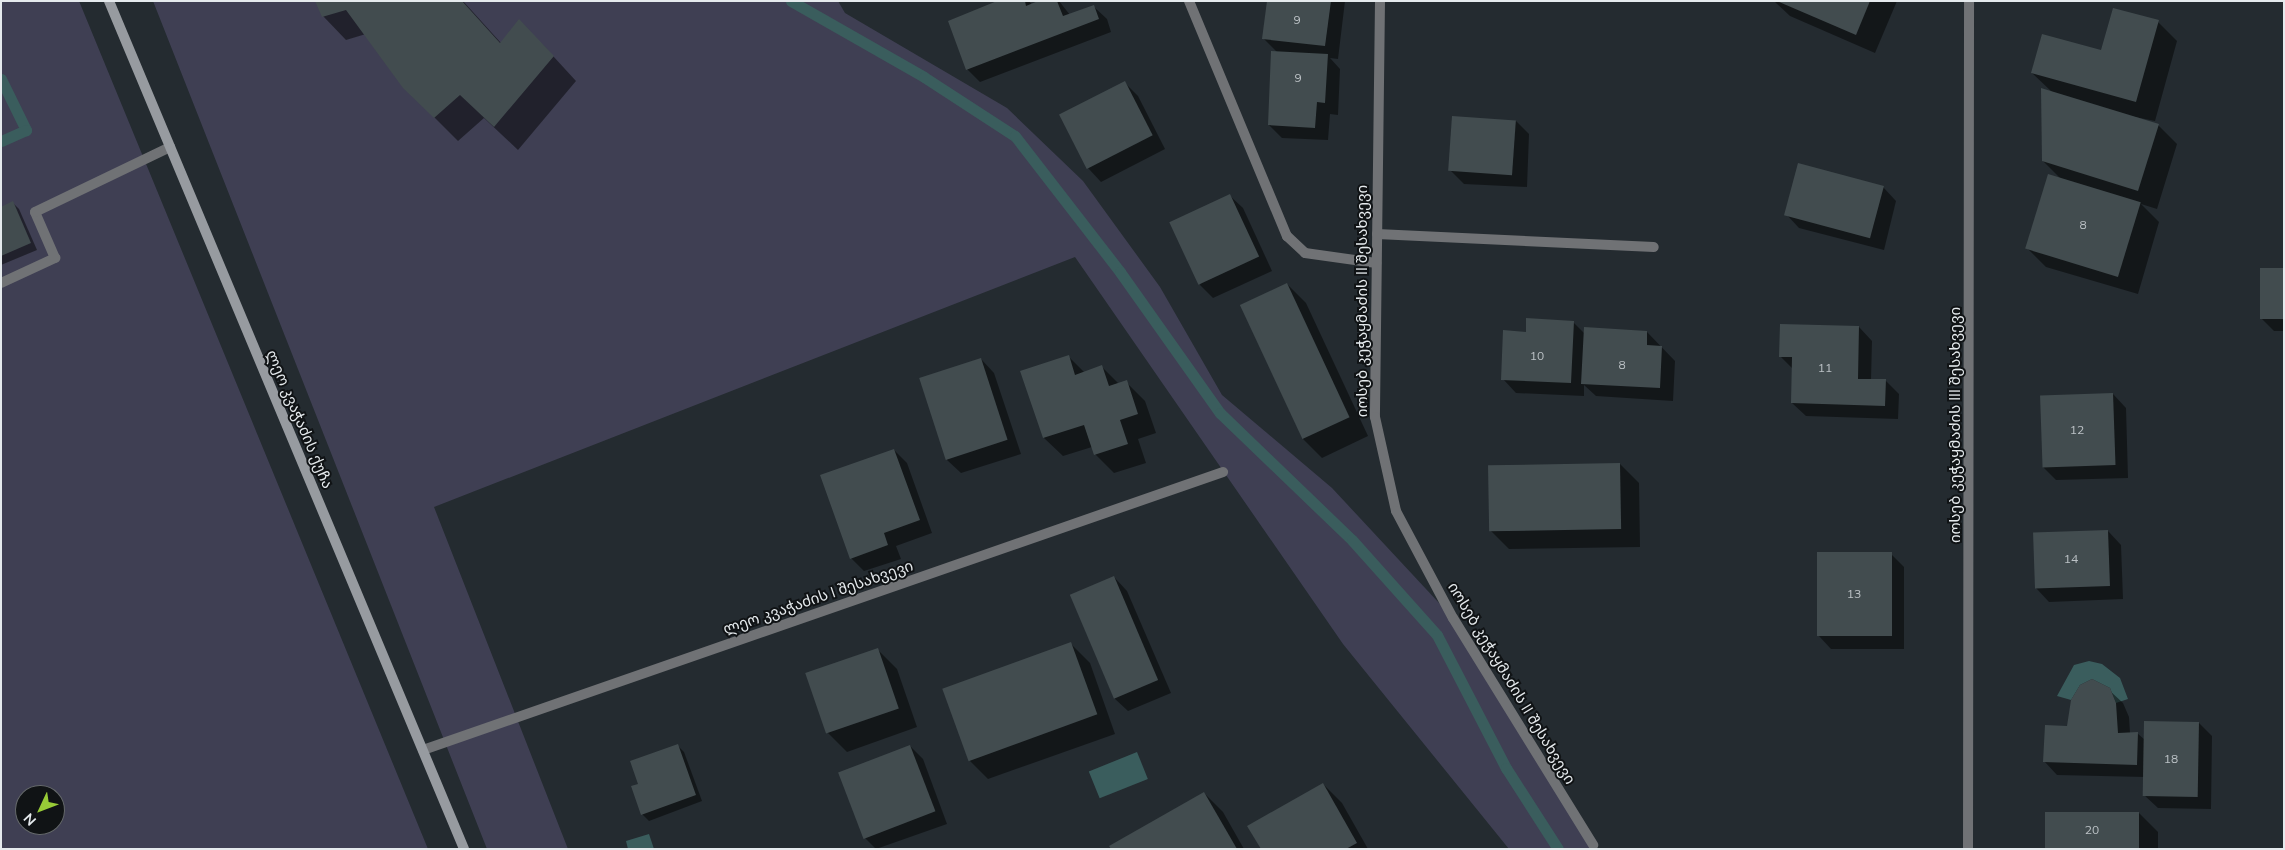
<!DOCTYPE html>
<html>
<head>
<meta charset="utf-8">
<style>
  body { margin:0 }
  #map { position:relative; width:2285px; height:850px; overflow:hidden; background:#242b30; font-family:Mulish,"Noto Sans Georgian",sans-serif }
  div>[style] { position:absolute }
  .green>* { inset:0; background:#3f3f53 }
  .water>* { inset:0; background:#3a5d5d; transform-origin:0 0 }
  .shadow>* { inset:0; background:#0007 }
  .stream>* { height:11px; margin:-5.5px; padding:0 5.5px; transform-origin:5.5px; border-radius:5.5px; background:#3a5d5d }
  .building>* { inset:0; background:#424c4f; transform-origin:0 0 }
  .service>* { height:10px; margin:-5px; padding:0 5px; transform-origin:5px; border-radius:5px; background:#707275 }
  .minor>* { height:10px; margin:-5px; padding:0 5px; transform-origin:5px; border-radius:5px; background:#707275 }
  .secondary>* { height:10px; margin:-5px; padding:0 5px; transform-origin:5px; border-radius:5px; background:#979ba0 }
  span { translate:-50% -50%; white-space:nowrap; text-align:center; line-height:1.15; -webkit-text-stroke:4px #101315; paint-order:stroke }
  .number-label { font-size:12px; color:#bcc2c6 }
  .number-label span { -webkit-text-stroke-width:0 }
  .street-label { font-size:15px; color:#e5eaed }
  .frame { position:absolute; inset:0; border:2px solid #e5eaed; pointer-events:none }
  .north { position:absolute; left:15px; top:785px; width:50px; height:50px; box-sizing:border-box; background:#101315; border:1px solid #65696b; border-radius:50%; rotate:227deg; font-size:14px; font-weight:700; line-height:20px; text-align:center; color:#e5eaed }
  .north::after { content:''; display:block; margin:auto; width:18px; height:22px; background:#98cb37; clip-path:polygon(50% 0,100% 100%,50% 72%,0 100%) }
</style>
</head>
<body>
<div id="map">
  <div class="green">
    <i style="clip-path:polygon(evenodd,1px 1px,79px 1px,428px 849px,1px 849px,1px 1px,25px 795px,55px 795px,55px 825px,25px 825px,25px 795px)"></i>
    <i style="clip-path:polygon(153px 1px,838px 1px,845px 13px,1007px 108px,1083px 181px,1160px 287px,1222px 395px,1332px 488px,1453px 618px,1596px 849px,1509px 849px,1343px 644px,1075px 257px,434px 507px,568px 849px,487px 849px)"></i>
  </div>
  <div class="water">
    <i style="clip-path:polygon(2089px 661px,2102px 664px,2120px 678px,2128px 699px,2116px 703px,2110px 688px,2092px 679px,2080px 685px,2071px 700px,2057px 696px,2074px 665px)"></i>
    <i style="left:1137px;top:752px;width:29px;height:52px;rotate:68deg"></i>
    <i style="clip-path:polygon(649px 834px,654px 849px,628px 849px,626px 841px)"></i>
  </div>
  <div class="shadow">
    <i style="clip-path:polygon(316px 1px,463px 1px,501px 43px,542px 44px,576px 81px,518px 150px,484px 118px,458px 141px,404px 87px,366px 34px,346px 40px,323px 16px)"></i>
    <i style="clip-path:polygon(1001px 1px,1029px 1px,1032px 5px,1059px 1px,1070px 15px,1093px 6px,1107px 19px,1111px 32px,980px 82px,967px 69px)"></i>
    <i style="clip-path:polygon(1268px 1px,1345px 1px,1338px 59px,1330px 58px,1340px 69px,1338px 115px,1330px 114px,1328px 140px,1282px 138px,1269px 125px,1278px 53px,1264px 39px)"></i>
    <i style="clip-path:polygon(1774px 1px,1897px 1px,1875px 53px,1790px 16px)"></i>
    <i style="clip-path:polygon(2158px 22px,2177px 41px,2155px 121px,2125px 115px,2158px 125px,2177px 144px,2157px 209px,2141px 204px,2159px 222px,2138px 294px,2046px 267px,2027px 248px,2062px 180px,2043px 161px,2052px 92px,2032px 73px,2102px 52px)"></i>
    <i style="clip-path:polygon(1125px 83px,1138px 96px,1165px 149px,1101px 182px,1088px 168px)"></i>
    <i style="clip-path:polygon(1516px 121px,1529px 134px,1527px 187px,1464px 184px,1450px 170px)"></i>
    <i style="clip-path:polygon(1883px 187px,1896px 201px,1884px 250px,1799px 228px,1786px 214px)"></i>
    <i style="clip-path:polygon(1229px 195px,1243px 208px,1272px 271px,1213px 298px,1200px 285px)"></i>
    <i style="clip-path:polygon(13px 203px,19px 209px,37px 250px,1px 265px,1px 208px)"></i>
    <i style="clip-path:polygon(2284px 270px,2284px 331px,2274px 331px,2261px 318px)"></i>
    <i style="clip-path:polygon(1287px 284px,1306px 303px,1368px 436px,1322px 458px,1303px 439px,1241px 305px)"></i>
    <i style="clip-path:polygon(1573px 322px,1585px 334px,1647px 332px,1675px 361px,1673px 401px,1596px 396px,1584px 385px,1584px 396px,1516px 393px,1503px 379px,1527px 333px)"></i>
    <i style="clip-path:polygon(1859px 327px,1872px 341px,1871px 380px,1885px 380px,1899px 394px,1898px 419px,1806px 416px,1792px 403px,1793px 369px,1781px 357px)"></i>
    <i style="clip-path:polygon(1068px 356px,1085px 373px,1102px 367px,1119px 384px,1126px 382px,1145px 401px,1156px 433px,1138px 439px,1146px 463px,1114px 473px,1095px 454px,1092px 447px,1063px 456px,1044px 438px)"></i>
    <i style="clip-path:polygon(981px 359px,994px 373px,1021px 454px,961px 473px,947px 460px)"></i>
    <i style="clip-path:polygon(2113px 394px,2126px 408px,2128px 478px,2056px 480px,2043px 467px)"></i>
    <i style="clip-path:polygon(894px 450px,907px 463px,932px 533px,896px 546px,901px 559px,864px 571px,851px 558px)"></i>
    <i style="clip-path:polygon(1620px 464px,1639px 483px,1640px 547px,1509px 549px,1490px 530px)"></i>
    <i style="clip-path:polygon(2108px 531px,2121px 545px,2123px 599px,2049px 602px,2036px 588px)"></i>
    <i style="clip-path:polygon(1891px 554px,1904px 567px,1904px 649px,1831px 649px,1818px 635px)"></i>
    <i style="clip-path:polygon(1114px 577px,1127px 591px,1171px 693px,1128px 711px,1114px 698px,1071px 595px)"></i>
    <i style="clip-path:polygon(1071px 644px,1090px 663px,1115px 734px,988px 779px,969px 760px)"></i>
    <i style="clip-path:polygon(878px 650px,897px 669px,917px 727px,847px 752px,828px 733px,807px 675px)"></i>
    <i style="clip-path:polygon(2109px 690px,2123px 703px,2129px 717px,2130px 733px,2137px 733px,2145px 740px,2199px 723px,2212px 736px,2211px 809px,2158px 808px,2144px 795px,2145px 777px,2057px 775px,2044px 761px,2068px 728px)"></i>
    <i style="clip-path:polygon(678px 746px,684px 752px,702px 801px,649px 821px,642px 814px,640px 785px)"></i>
    <i style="clip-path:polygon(910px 746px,923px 759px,947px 824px,876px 849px,864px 837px)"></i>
    <i style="clip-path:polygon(1323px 784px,1342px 803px,1368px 849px,1262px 849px)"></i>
    <i style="clip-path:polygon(1204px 793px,1223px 812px,1244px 849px,1112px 849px)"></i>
    <i style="clip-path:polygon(2139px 813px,2158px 832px,2158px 849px,2046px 849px)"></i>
  </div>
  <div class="stream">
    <i style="left:791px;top:1px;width:153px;rotate:29.7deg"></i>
    <i style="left:924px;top:77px;width:108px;rotate:33deg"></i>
    <i style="left:1015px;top:136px;width:172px;rotate:52.3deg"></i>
    <i style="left:1120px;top:272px;width:173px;rotate:54.7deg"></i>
    <i style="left:1220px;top:413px;width:183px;rotate:43.9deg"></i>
    <i style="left:1352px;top:540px;width:127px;rotate:48.2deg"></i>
    <i style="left:1437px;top:635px;width:150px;rotate:62.6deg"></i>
    <i style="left:1506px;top:768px;width:96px;rotate:57.3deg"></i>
    <i style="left:1px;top:79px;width:57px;rotate:63.9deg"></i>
    <i style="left:26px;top:130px;width:27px;rotate:156deg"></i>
  </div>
  <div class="building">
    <i style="clip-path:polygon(315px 1px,462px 1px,500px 43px,519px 19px,554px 56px,494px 127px,460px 95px,434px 118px,403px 88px,346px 10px,322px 17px)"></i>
    <i style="clip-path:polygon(997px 1px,1025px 1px,1026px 6px,1038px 1px,1057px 1px,1063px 16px,1094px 5px,1099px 19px,966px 70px,948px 21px)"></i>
    <i style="clip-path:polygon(1267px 1px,1331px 1px,1325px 46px,1262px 39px)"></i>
    <i style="clip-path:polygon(1777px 1px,1870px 1px,1856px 35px)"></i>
    <i style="clip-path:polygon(2113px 8px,2159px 20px,2136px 102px,2031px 73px,2042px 34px,2101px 50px)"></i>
    <i style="clip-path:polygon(1271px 51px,1328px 54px,1325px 103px,1317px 102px,1315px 128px,1268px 125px)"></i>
    <i style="left:1125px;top:81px;width:61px;height:74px;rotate:63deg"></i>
    <i style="clip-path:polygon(2041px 88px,2159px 124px,2138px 191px,2042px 161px)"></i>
    <i style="left:1452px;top:116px;width:64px;height:55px;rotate:4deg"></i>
    <i style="left:1798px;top:163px;width:89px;height:54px;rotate:15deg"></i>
    <i style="left:2048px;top:174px;width:97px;height:78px;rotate:17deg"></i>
    <i style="left:1230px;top:194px;width:69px;height:67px;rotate:65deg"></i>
    <i style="clip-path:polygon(13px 201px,31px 243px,1px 256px,1px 207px)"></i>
    <i style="left:2260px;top:268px;width:24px;height:51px"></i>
    <i style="left:1287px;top:283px;width:148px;height:52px;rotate:65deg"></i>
    <i style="clip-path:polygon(1526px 318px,1574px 321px,1571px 383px,1501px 380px,1503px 330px,1526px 332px)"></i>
    <i style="clip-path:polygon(1780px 324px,1859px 326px,1858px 379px,1886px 379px,1885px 406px,1791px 403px,1792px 357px,1779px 357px)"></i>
    <i style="clip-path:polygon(1584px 327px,1647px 331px,1647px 345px,1662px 346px,1660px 388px,1581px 384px)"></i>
    <i style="clip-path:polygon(1069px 355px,1075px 375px,1102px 365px,1109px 386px,1127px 380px,1138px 414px,1120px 420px,1128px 444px,1094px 455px,1084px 425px,1043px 438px,1020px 371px)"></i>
    <i style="left:981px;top:358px;width:86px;height:65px;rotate:72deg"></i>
    <i style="left:2113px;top:393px;width:72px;height:73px;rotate:88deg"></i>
    <i style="clip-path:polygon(894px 449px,920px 520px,884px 533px,888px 545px,850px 559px,820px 475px)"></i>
    <i style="left:1620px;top:463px;width:66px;height:132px;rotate:89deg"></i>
    <i style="left:2108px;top:530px;width:56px;height:75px;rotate:88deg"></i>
    <i style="left:1817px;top:552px;width:75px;height:84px"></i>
    <i style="left:1114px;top:576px;width:113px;height:48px;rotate:67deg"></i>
    <i style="left:1071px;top:642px;width:77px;height:137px;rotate:70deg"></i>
    <i style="left:878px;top:648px;width:64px;height:77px;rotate:71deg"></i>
    <i style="clip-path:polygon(2092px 679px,2110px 688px,2116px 703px,2118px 733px,2138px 732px,2137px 765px,2043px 762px,2045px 725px,2067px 726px,2071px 700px,2080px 685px)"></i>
    <i style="left:2144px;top:721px;width:55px;height:75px;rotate:1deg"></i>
    <i style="clip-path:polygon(678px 744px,696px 795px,641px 815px,631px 786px,638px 784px,630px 761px)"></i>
    <i style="left:910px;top:745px;width:71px;height:77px;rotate:69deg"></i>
    <i style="clip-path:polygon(1323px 783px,1357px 843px,1346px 849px,1261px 849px,1247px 826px)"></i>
    <i style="clip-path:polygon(1204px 792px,1237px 849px,1111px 849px,1109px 846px)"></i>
    <i style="left:2045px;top:812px;width:94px;height:37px"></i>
  </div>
  <div class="service">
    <i style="left:1189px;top:1px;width:255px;rotate:67.4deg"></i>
    <i style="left:1287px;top:236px;width:25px;rotate:43deg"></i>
    <i style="left:1305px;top:253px;width:72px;rotate:8deg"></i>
    <i style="left:1377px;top:234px;width:277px;rotate:2.7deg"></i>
    <i style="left:1px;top:283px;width:60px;rotate:-24.8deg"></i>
    <i style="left:55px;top:258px;width:50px;rotate:-113.5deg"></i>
    <i style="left:35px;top:212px;width:150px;rotate:-25.7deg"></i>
  </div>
  <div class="minor">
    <i style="left:1380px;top:1px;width:416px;rotate:90.7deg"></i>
    <i style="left:1375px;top:417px;width:96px;rotate:77.4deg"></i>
    <i style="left:1396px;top:511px;width:121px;rotate:62deg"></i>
    <i style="left:1453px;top:618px;width:267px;rotate:58.3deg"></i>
    <i style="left:423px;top:750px;width:847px;rotate:-19.16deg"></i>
    <i style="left:1968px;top:849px;width:848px;rotate:-89.93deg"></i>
  </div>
  <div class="secondary">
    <i style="left:109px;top:1px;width:919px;rotate:67.28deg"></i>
  </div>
  <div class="number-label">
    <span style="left:1297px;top:20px">9</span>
    <span style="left:1298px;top:78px">9</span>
    <span style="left:2083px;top:225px">8</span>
    <span style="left:1537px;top:356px">10</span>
    <span style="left:1622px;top:365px">8</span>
    <span style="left:1825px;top:368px">11</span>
    <span style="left:2077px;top:430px">12</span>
    <span style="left:2071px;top:559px">14</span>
    <span style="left:1854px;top:594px">13</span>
    <span style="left:2171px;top:759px">18</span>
    <span style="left:2092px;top:830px">20</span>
  </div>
  <div class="street-label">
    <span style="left:1362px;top:301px;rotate:-90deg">იოსებ კეჭაყმაძის II შესახვევი</span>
    <span style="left:300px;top:419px;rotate:67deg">ლეო კვაჭაძის ქუჩა</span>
    <span style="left:1955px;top:425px;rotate:-90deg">იოსებ კეჭაყმაძის III შესახვევი</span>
    <span style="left:818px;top:597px;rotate:-19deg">ლეო კვაჭაძის I შესახვევი</span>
    <span style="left:1512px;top:683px;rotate:59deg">იოსებ კეჭაყმაძის II შესახვევი</span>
  </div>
  <div class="frame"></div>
  <div class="north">N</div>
</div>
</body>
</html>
